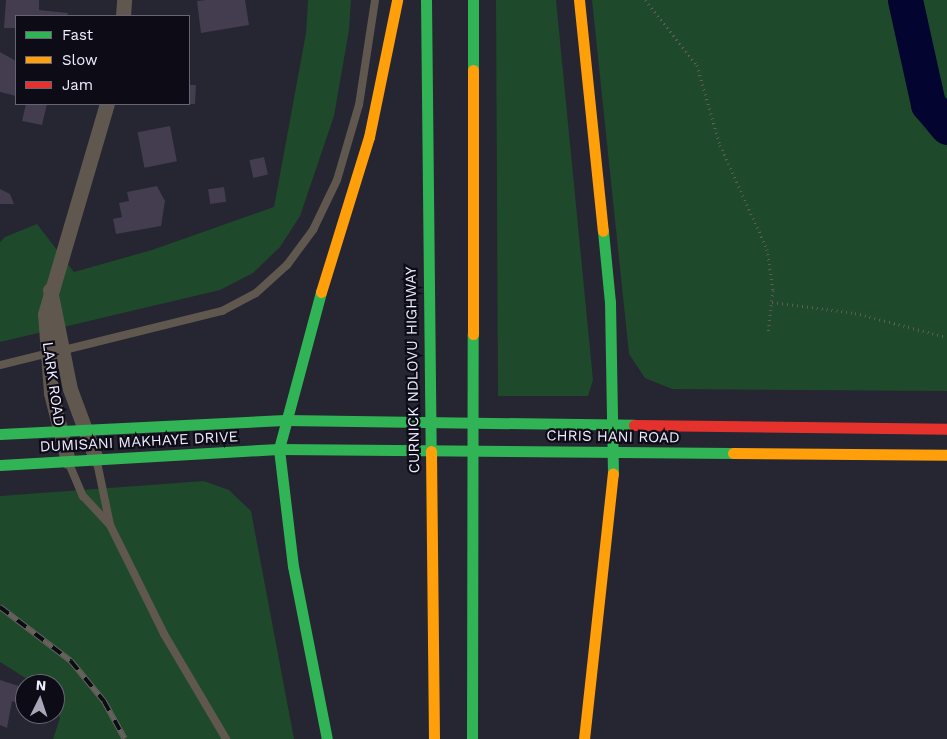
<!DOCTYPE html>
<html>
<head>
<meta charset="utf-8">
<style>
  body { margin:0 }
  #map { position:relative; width:947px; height:739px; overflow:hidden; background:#262532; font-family:"Work Sans",sans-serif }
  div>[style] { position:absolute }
  .green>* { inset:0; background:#1e492a }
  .river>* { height:35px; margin:-17.5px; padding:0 17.5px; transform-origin:17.5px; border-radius:17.5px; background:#030430 }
  .building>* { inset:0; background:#443c4f; transform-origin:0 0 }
  .path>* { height:3px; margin-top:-1.5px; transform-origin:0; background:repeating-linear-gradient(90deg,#605b56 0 1px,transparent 0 5px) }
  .lane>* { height:8px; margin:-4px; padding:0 4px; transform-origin:4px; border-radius:4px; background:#60584f }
  .street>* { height:15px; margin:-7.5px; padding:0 7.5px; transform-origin:7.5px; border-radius:7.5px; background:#60584f }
  .fast>* { height:11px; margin:-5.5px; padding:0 5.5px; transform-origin:5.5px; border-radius:5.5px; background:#30b455 }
  .slow>* { height:11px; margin:-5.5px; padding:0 5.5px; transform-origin:5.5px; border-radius:5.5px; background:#ff9f0a }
  .jam>* { height:11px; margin:-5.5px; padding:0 5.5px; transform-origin:5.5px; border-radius:5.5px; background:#e5322d }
  .rail>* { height:5.5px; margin-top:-2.75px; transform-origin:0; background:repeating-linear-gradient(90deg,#0c0b16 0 11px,#67615e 0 22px); box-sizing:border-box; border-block:1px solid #67615e }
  span { translate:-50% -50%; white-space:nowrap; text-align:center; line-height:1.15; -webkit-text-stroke:4.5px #0c0b16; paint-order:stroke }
  .street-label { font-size:15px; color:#efedff }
  .legend { position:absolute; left:15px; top:15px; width:175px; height:90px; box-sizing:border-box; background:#0c0b16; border:1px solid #676573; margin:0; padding:6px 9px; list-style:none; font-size:15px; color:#efedff }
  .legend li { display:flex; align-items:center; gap:10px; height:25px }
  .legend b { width:25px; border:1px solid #676573 }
  .north { position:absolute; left:15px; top:674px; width:50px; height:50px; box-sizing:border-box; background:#0c0b16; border:1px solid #676573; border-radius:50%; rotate:4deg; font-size:14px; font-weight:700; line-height:20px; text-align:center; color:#efedff }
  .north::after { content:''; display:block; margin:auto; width:18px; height:22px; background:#a9a7b7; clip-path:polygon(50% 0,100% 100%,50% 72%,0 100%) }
</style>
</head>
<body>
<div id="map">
  <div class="green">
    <i style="clip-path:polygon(308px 0,351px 0,349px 30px,334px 116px,300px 216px,280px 247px,253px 273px,220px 290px,0 342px,0 242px,5px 237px,37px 224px,74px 272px,152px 250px,274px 207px,306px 33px)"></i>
    <i style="clip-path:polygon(496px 0,556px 0,593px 380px,588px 396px,498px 396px)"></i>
    <i style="clip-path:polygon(592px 0,947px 0,947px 391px,672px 389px,645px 378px,629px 354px)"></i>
    <i style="clip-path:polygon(204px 481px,229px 490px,251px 511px,294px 739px,53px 739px,60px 718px,55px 710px,55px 684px,35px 684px,0 662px,0 496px)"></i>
  </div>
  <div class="river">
    <i style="left:905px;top:0;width:107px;rotate:77.5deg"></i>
    <i style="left:928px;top:104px;width:30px;rotate:50deg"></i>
  </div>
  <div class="building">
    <i style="clip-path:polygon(6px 0,39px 0,39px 10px,68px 13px,67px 16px,16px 16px,16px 28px,4px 28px)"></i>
    <i style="clip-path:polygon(206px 0,245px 0,249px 25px,201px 33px,197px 1px)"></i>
    <i style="clip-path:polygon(0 52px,16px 61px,16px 96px,0 92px)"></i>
    <i style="clip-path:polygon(189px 85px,196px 85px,195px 104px,189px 104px)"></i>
    <i style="clip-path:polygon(26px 104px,47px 104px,42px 125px,22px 121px)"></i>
    <i style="left:170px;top:126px;width:36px;height:33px;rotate:79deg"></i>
    <i style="left:264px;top:157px;width:18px;height:15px;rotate:77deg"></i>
    <i style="clip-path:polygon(157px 186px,165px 201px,161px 226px,116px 234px,113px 219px,122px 217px,119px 203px,129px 201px,127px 192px)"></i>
    <i style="left:224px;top:187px;width:15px;height:16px;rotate:82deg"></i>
    <i style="clip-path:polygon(0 189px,10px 194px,14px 204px,0 204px)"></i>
    <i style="clip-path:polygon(0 680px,25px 688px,21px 704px,12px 701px,7px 728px,0 725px)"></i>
  </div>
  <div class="path">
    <i style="left:645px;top:0;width:83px;rotate:51.3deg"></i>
    <i style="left:697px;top:65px;width:83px;rotate:74deg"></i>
    <i style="left:720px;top:145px;width:114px;rotate:65.7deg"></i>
    <i style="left:767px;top:249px;width:41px;rotate:81.7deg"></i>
    <i style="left:773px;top:290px;width:44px;rotate:96.5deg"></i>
    <i style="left:772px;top:302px;width:84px;rotate:7.5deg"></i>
    <i style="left:855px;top:313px;width:95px;rotate:14.6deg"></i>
  </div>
  <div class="lane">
    <i style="left:60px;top:351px;width:167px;rotate:-13.9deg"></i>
    <i style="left:222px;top:311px;width:38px;rotate:-28deg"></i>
    <i style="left:256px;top:293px;width:42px;rotate:-42.1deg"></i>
    <i style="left:287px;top:265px;width:44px;rotate:-53.4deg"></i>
    <i style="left:313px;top:230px;width:55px;rotate:-64.4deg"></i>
    <i style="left:337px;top:180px;width:78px;rotate:-73.7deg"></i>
    <i style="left:359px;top:105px;width:106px;rotate:-81.3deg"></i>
    <i style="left:0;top:365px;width:50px;rotate:-13.8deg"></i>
    <i style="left:97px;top:462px;width:64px;rotate:78.3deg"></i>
    <i style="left:110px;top:525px;width:122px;rotate:63.6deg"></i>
    <i style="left:164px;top:634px;width:122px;rotate:59.4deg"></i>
    <i style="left:70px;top:466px;width:33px;rotate:67deg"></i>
    <i style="left:83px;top:496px;width:40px;rotate:47deg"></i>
  </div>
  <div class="street">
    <i style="left:123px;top:16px;width:16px;rotate:-86deg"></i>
    <i style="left:50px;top:290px;width:101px;rotate:78.6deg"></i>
    <i style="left:70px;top:389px;width:75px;rotate:69.6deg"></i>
    <i style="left:68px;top:461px;width:70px;rotate:-104deg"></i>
    <i style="left:51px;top:393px;width:79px;rotate:-94.3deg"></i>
    <i style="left:45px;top:314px;width:219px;rotate:-73.6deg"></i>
  </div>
  <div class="fast">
    <i style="left:426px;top:0;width:451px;rotate:89.4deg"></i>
    <i style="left:473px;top:70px;width:70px;rotate:-90deg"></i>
    <i style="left:603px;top:231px;width:71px;rotate:84.4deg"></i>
    <i style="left:610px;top:302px;width:172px;rotate:89deg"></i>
    <i style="left:321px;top:292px;width:163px;rotate:105deg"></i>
    <i style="left:279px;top:449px;width:118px;rotate:83.2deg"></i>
    <i style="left:293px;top:566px;width:176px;rotate:78.9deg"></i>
    <i style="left:285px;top:420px;width:349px;rotate:0.8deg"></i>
    <i style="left:0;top:434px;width:285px;rotate:-2.8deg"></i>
    <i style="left:279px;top:449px;width:454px;rotate:0.5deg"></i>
    <i style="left:0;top:465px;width:279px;rotate:-3.3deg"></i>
    <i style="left:472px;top:739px;width:405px;rotate:-89.9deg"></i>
  </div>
  <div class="slow">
    <i style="left:579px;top:0;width:232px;rotate:84.1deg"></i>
    <i style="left:321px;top:292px;width:162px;rotate:-72.8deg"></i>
    <i style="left:369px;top:137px;width:140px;rotate:-78.4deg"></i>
    <i style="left:473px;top:334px;width:264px;rotate:-90deg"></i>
    <i style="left:431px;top:451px;width:288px;rotate:89.4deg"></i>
    <i style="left:733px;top:453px;width:214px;rotate:0.5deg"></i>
    <i style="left:584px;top:739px;width:267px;rotate:-83.8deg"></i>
  </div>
  <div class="jam">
    <i style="left:634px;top:425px;width:313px;rotate:0.7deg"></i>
  </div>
  <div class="rail">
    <i style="left:0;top:607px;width:89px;rotate:37.3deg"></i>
    <i style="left:71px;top:661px;width:52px;rotate:50.5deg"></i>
    <i style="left:104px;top:701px;width:43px;rotate:61.1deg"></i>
  </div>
  <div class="street-label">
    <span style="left:413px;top:370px;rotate:-91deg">CURNICK NDLOVU HIGHWAY</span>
    <span style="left:53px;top:384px;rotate:82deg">LARK ROAD</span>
    <span style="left:613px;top:437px;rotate:1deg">CHRIS HANI ROAD</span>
    <span style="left:139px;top:442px;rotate:-3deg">DUMISANI MAKHAYE DRIVE</span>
  </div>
  <ul class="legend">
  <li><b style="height:6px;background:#30b455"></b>Fast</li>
  <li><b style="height:6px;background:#ff9f0a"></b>Slow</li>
  <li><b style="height:6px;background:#e5322d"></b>Jam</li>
  </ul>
  <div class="north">N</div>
</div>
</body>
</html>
